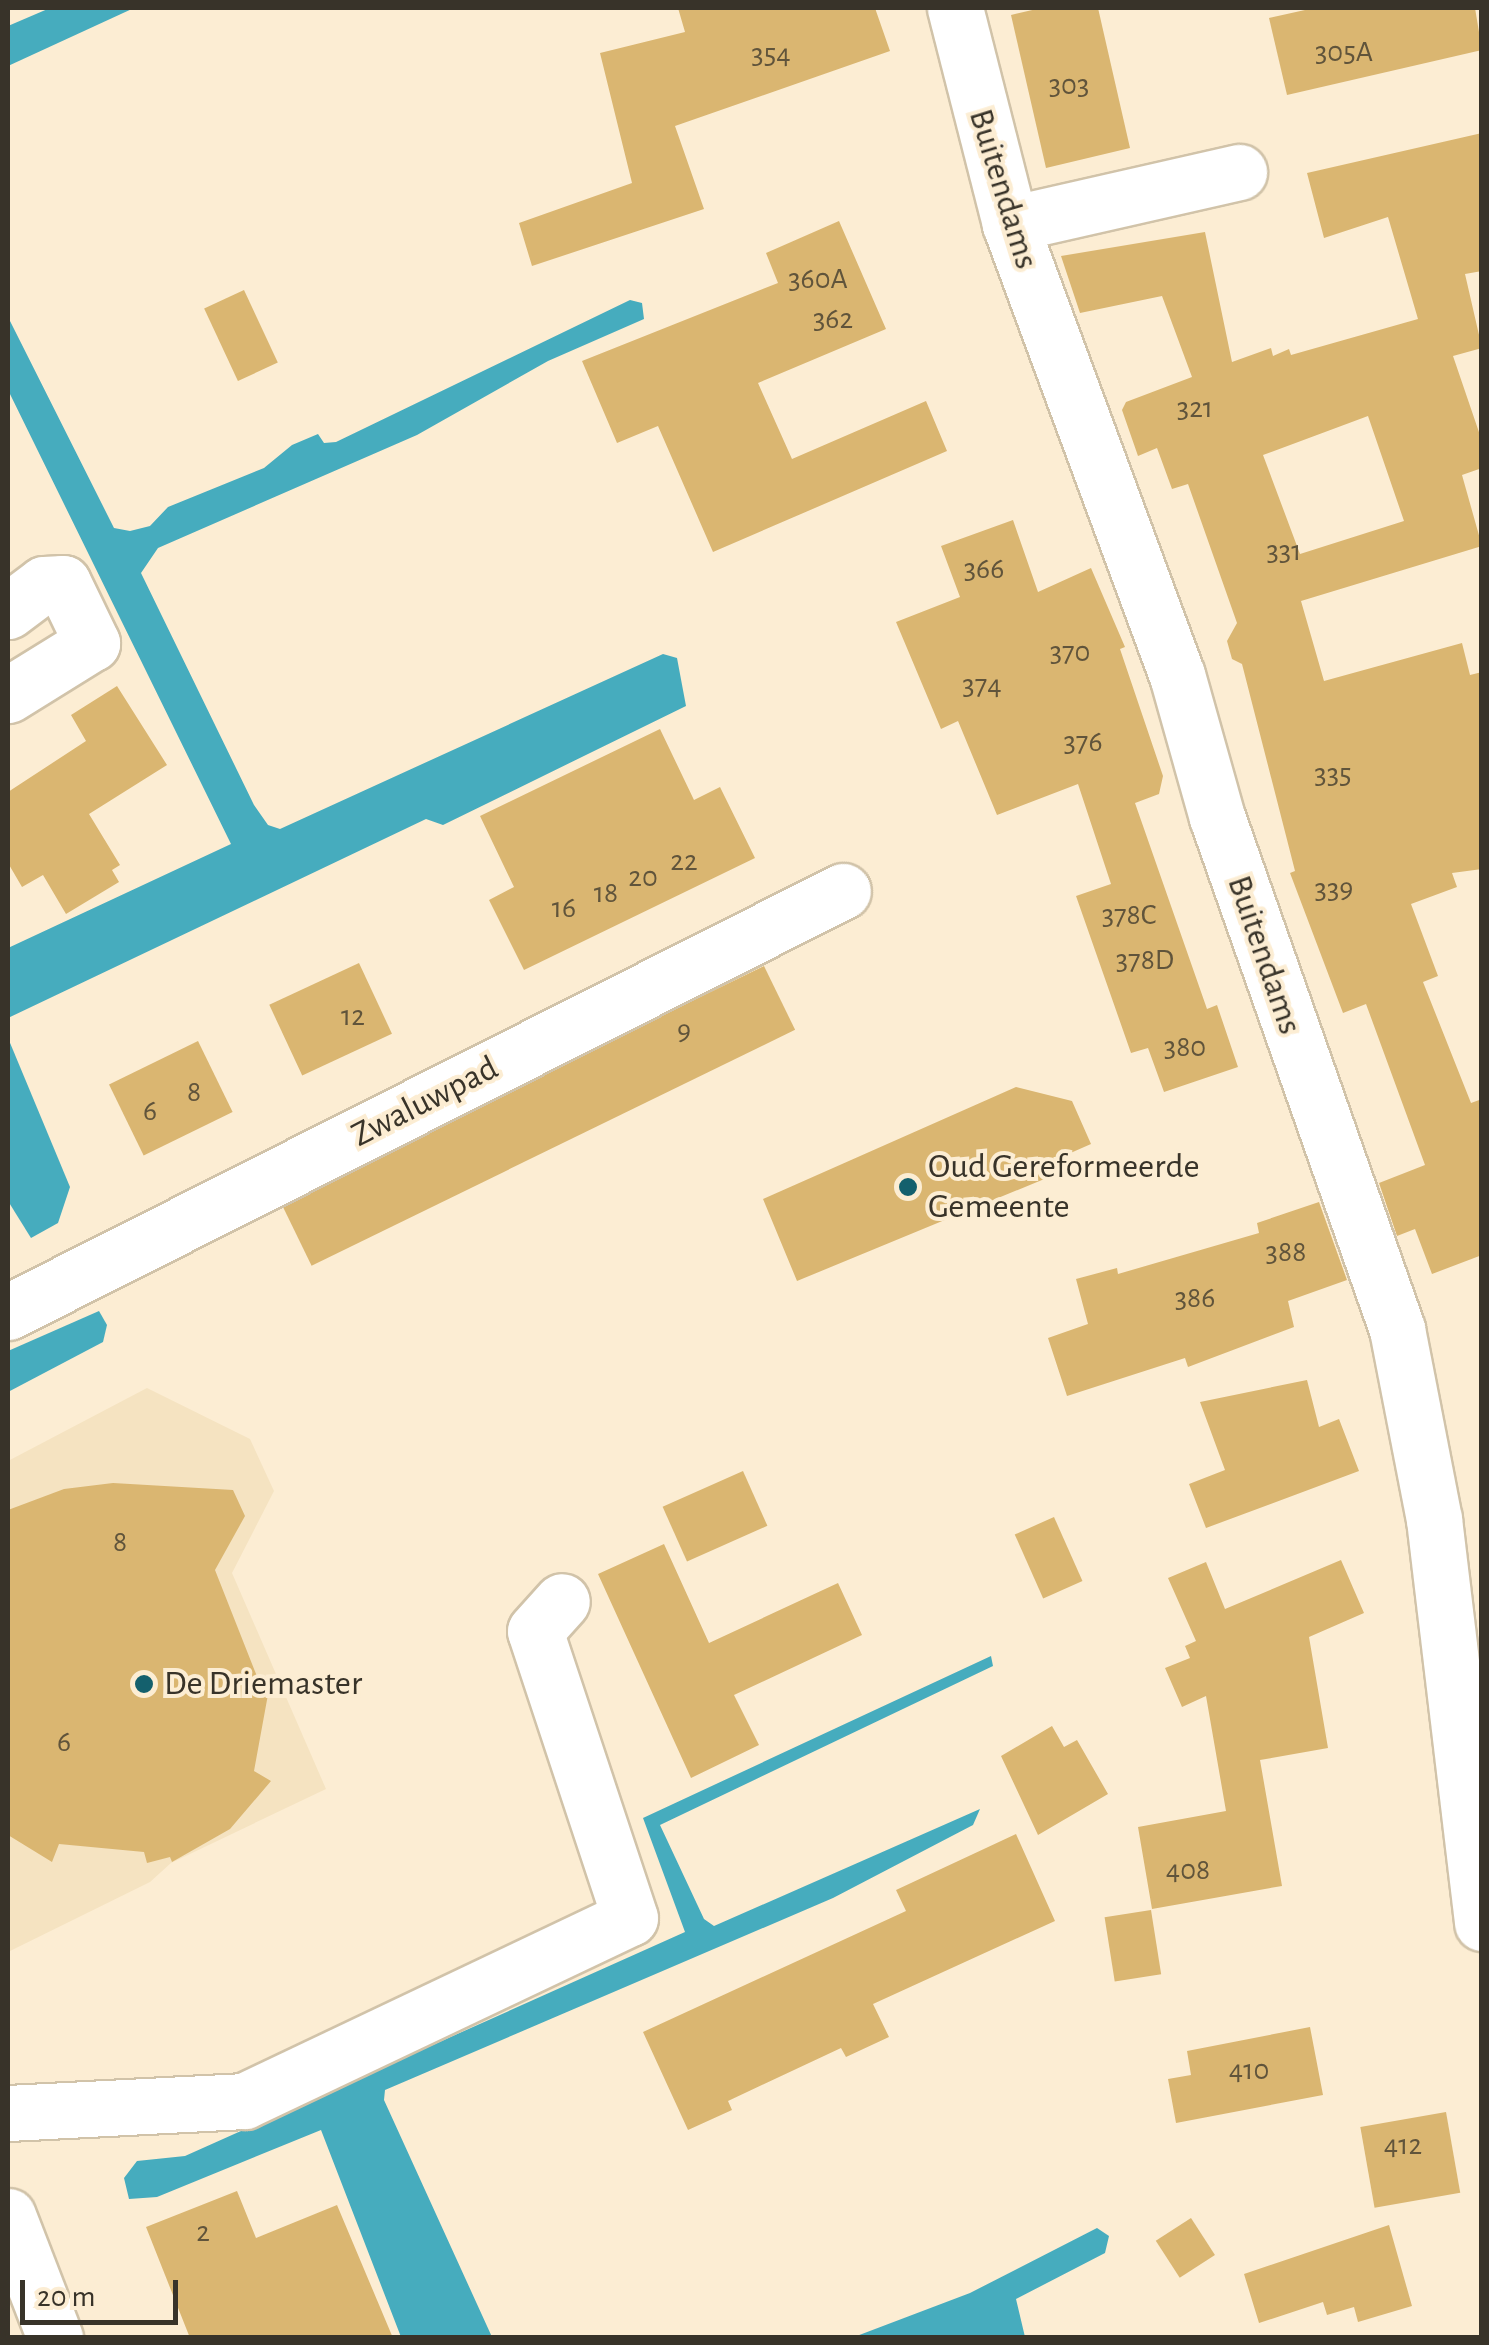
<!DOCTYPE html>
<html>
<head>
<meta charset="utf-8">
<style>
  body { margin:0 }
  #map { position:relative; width:1489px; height:2345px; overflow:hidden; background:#fcedd3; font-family:"Alegreya Sans",sans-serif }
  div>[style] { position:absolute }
  .built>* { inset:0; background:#f5e3c1 }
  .water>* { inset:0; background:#46acbe }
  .building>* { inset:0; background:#dab671; transform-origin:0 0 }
  .roads { filter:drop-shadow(2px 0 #d1c3a9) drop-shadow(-2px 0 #d1c3a9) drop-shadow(0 2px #d1c3a9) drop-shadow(0 -2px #d1c3a9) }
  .minor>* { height:55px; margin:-27.5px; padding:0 27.5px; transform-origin:27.5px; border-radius:27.5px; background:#fff }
  .dots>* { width:28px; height:28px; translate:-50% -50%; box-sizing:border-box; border:5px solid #fcedd3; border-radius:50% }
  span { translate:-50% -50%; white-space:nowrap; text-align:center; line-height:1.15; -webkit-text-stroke:8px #fcedd3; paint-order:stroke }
  .number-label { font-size:30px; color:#60543b }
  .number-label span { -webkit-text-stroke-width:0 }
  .street-label { font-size:35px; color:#383329 }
  .poi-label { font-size:35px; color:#383329 }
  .left { translate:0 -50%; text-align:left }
  .frame { position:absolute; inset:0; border:10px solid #383329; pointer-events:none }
  .scale { position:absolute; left:20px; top:2280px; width:158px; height:45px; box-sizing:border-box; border:5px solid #383329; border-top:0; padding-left:12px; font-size:30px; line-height:35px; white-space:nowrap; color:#383329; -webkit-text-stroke:8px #fcedd3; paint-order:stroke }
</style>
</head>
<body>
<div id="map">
  <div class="built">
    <i style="clip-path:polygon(147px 1388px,250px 1439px,274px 1491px,232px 1573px,326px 1789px,171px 1863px,150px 1882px,8px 1952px,8px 1461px)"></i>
  </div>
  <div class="water">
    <i style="clip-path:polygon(50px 8px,134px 8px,8px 66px,8px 26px)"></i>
    <i style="clip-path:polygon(630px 300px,642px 303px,644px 319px,548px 361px,417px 435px,158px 548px,141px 573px,254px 805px,268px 825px,280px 829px,663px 654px,677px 658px,686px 706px,443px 825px,426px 819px,8px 1018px,8px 948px,231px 844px,8px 390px,8px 317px,114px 528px,130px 531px,150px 526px,168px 507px,264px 468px,292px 445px,318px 434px,324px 443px,336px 442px)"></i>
    <i style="clip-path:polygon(8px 1038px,70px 1187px,58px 1223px,31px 1238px,8px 1201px)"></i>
    <i style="clip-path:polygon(99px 1311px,107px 1325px,103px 1342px,8px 1392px,8px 1351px)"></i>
    <i style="clip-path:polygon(991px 1656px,993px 1666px,660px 1825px,704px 1919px,714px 1926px,980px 1809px,973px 1825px,833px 1898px,385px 2090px,384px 2100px,492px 2337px,401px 2337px,321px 2130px,157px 2197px,129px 2199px,124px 2178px,137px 2161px,185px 2156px,685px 1932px,643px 1818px)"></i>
    <i style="clip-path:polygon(1097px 2228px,1109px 2236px,1105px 2253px,1016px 2299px,1025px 2337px,854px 2337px,970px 2293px)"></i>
  </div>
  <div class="building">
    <i style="clip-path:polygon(678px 8px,875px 8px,890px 51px,675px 126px,704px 209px,532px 266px,519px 223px,632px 183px,600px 53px,685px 32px)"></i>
    <i style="clip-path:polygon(1041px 8px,1098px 8px,1130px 148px,1046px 168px,1011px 15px)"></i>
    <i style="clip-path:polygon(1314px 8px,1475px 8px,1482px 50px,1287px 95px,1269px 18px)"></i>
    <i style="clip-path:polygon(evenodd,1482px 133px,1482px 271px,1465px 274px,1482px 348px,1453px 356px,1482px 441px,1482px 468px,1462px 475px,1482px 546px,1301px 601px,1324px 681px,1462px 643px,1470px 675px,1482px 672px,1482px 869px,1452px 873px,1457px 887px,1411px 904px,1438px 976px,1423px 982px,1471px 1103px,1482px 1099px,1482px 1255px,1432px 1274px,1415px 1229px,1397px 1236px,1379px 1183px,1425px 1165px,1366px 1004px,1343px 1013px,1290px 873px,1295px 871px,1242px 664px,1232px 659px,1227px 641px,1237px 623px,1188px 484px,1172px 489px,1157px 448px,1138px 456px,1122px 410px,1126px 402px,1192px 377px,1162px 296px,1080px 313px,1061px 256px,1205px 232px,1232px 362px,1271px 348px,1273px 356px,1289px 349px,1291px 355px,1418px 319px,1388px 217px,1324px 238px,1307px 173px,1482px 133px,1368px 416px,1404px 521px,1300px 554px,1263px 455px,1368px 416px)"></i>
    <i style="clip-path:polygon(839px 221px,886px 329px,758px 383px,792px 459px,926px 401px,947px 451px,713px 552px,658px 426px,617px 443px,582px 361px,778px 283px,766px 253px)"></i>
    <i style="left:244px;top:290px;width:80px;height:44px;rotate:65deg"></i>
    <i style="clip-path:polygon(1013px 520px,1038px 592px,1091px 568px,1125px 647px,1120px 649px,1163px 776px,1159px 794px,1135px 803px,1207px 1009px,1217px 1005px,1238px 1067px,1164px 1092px,1148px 1048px,1131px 1053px,1076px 896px,1111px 884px,1078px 784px,997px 815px,958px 721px,941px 729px,896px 622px,960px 597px,941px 546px)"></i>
    <i style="clip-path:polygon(117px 686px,167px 765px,89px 814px,120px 865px,112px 870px,119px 882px,66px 914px,43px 875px,22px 887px,8px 863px,8px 792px,86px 741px,71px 715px)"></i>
    <i style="clip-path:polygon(660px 729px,694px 800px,720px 787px,755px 858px,524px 970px,489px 900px,514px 887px,480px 816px)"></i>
    <i style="left:359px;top:963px;width:78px;height:99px;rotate:65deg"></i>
    <i style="left:764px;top:966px;width:71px;height:538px;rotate:64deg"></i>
    <i style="left:198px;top:1041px;width:79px;height:99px;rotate:64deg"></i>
    <i style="clip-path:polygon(1016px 1087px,1072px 1101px,1091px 1144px,1050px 1162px,1054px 1175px,797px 1281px,763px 1199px)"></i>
    <i style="clip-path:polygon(1319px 1202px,1347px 1280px,1288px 1301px,1294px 1327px,1188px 1367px,1185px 1358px,1067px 1396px,1048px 1338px,1088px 1324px,1076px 1279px,1117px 1268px,1118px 1274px,1259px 1233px,1257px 1223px)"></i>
    <i style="clip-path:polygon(1307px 1380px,1319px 1427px,1339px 1419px,1359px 1471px,1206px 1528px,1189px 1484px,1225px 1470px,1200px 1402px)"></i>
    <i style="left:743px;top:1471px;width:60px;height:88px;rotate:66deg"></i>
    <i style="clip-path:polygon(113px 1483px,233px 1490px,245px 1516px,215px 1570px,258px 1679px,271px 1678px,254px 1771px,271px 1781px,230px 1829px,172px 1862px,170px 1857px,147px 1863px,144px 1852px,59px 1844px,52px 1862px,8px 1835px,8px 1510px,64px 1489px)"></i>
    <i style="left:1054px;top:1517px;width:70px;height:43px;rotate:66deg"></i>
    <i style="clip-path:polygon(664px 1544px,709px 1643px,838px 1583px,862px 1635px,734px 1695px,759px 1745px,691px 1778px,598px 1574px)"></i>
    <i style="clip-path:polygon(1341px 1560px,1364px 1613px,1309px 1637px,1328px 1748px,1260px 1760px,1282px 1886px,1152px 1909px,1138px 1827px,1226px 1811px,1206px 1696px,1182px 1707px,1165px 1668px,1190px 1658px,1185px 1646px,1196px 1641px,1168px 1578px,1206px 1562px,1225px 1609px)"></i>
    <i style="clip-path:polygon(1052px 1726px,1064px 1747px,1077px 1740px,1108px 1794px,1038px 1835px,1001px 1756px)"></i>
    <i style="clip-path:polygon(1016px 1834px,1055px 1921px,873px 2004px,889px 2037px,846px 2057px,841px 2048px,728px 2101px,732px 2110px,688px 2130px,643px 2032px,906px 1911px,896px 1890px)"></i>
    <i style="left:1151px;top:1910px;width:65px;height:47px;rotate:81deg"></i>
    <i style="clip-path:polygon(1310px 2027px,1323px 2095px,1176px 2123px,1168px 2079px,1191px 2075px,1187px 2051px)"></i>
    <i style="left:1446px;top:2112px;width:82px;height:87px;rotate:80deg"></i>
    <i style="clip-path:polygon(237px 2191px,256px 2238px,337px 2205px,393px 2338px,190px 2338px,146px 2227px)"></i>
    <i style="left:1191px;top:2218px;width:44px;height:42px;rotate:57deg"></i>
    <i style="clip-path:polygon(1389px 2225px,1412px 2306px,1358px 2322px,1354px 2307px,1327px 2315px,1323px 2302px,1259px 2323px,1244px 2274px)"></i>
  </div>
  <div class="roads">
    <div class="minor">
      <i style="left:955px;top:8px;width:223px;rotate:75.7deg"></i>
      <i style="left:1010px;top:224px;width:481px;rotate:69.7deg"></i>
      <i style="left:1177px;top:675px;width:148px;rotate:74.3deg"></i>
      <i style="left:1217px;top:817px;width:543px;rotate:70.63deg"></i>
      <i style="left:1397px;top:1329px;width:194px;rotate:79deg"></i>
      <i style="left:1434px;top:1519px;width:407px;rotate:83.2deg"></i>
      <i style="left:1010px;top:224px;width:235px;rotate:-12.8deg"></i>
      <i style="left:8px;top:611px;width:45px;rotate:-36.9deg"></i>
      <i style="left:44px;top:584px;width:19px;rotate:-3deg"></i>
      <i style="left:63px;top:583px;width:67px;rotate:64.2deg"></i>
      <i style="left:92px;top:643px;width:99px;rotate:148.2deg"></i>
      <i style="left:8px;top:1312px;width:935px;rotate:-26.76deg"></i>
      <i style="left:8px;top:2113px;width:236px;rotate:-2.9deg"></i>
      <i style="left:244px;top:2101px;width:427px;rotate:-25.4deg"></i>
      <i style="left:630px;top:1918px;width:302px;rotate:-108.3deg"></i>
      <i style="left:535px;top:1631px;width:40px;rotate:-48deg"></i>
      <i style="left:8px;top:2216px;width:131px;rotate:68.9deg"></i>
    </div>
  </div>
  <div class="dots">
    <i style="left:908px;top:1187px;background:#14606d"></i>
    <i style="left:144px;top:1684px;background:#14606d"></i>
  </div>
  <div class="number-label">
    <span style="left:1344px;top:52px">305A</span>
    <span style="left:771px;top:54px">354</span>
    <span style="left:1069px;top:85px">303</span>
    <span style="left:818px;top:279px">360A</span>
    <span style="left:833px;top:319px">362</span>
    <span style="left:1195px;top:408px">321</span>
    <span style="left:1284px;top:551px">331</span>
    <span style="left:984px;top:569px">366</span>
    <span style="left:1070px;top:652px">370</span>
    <span style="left:982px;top:685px">374</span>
    <span style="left:1083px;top:742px">376</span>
    <span style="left:1333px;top:774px">335</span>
    <span style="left:684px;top:861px">22</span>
    <span style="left:643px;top:877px">20</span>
    <span style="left:1334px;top:889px">339</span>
    <span style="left:606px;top:893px">18</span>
    <span style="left:564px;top:908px">16</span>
    <span style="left:1129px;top:915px">378C</span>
    <span style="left:1145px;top:960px">378D</span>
    <span style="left:353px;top:1016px">12</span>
    <span style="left:684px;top:1031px">9</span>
    <span style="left:1185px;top:1047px">380</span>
    <span style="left:194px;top:1092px">8</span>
    <span style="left:150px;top:1111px">6</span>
    <span style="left:1286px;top:1252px">388</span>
    <span style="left:1195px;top:1298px">386</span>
    <span style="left:120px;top:1542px">8</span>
    <span style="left:64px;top:1742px">6</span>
    <span style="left:1188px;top:1870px">408</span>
    <span style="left:1249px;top:2070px">410</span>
    <span style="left:1403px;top:2145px">412</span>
    <span style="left:203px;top:2232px">2</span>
  </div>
  <div class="street-label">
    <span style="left:1003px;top:189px;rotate:73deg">Buitendams</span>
    <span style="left:1264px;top:955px;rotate:71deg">Buitendams</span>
    <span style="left:425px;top:1102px;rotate:-27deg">Zwaluwpad</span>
  </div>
  <div class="poi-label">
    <span class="left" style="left:928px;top:1187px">Oud Gereformeerde<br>Gemeente</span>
    <span class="left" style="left:164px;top:1684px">De Driemaster</span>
  </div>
  <div class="frame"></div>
  <div class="scale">20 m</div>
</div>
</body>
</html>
